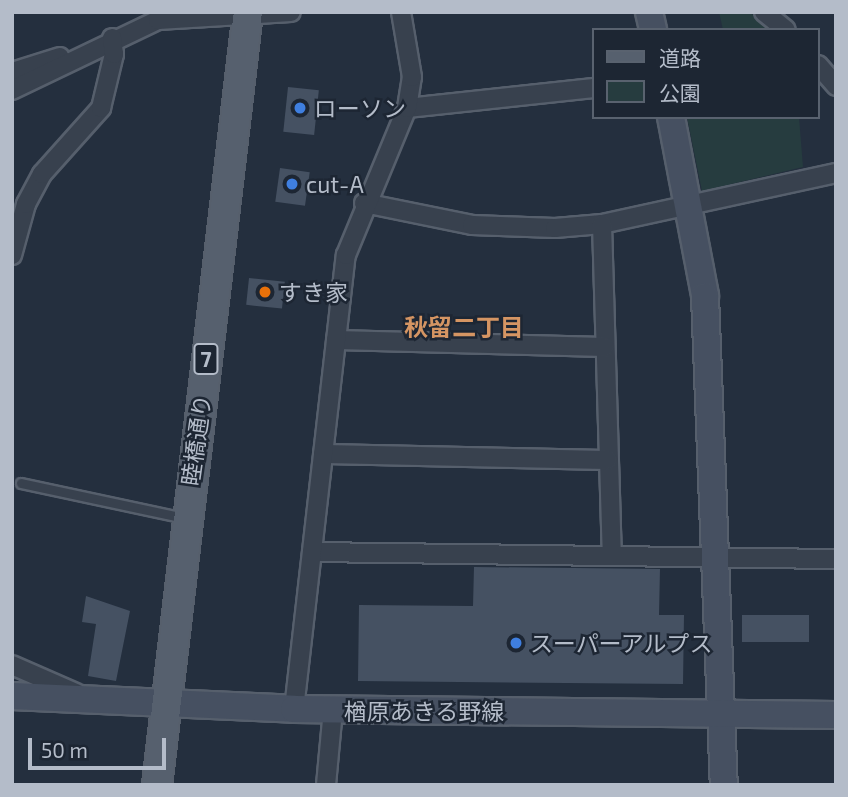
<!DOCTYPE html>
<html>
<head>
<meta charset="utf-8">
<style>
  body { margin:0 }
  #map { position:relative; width:848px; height:797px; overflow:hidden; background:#242f3e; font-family:"Exo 2","Noto Sans JP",sans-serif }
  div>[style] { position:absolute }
  .green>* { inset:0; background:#263c3f }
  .building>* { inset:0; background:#455162; transform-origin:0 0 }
  .roads { filter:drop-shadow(2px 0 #565f6c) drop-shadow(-2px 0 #565f6c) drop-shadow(0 2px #565f6c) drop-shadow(0 -2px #565f6c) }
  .lane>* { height:9px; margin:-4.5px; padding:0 4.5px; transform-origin:4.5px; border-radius:4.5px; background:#38414e }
  .street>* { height:18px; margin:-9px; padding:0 9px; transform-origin:9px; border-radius:9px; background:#38414e }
  .secondary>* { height:26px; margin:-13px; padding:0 13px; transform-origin:13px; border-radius:13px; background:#465061 }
  .primary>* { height:28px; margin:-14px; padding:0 14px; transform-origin:14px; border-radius:14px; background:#56606e }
  .dots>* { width:19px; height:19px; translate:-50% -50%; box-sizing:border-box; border:4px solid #1d2633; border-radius:50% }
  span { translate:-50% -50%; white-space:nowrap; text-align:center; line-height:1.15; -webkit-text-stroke:5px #1d2633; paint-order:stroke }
  .shield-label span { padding:2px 5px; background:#1d2633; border:2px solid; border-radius:5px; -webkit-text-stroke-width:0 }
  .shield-label { font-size:21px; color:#b4bcc9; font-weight:700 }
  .poi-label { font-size:23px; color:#b4bcc9 }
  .left { translate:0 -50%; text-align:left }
  .street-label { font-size:23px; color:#b4bcc9 }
  .neighbourhood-label { font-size:24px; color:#d59563; font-weight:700 }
  .frame { position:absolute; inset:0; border:14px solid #b4bcc9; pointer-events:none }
  .legend { position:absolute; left:592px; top:28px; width:228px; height:91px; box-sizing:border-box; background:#1d2633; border:2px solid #59626f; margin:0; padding:9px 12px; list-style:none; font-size:21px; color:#b4bcc9 }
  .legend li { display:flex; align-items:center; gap:14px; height:35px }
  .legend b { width:35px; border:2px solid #59626f }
  .scale { position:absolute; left:28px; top:738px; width:138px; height:32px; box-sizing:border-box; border:4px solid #b4bcc9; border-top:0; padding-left:9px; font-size:21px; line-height:24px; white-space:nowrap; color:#b4bcc9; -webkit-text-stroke:5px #1d2633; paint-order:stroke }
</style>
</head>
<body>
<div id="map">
  <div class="green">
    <i style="clip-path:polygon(719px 12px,749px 12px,774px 30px,723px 30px)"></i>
    <i style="clip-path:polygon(687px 117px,799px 117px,803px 167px,702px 191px)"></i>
  </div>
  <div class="building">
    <i style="left:288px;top:87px;width:31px;height:45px;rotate:6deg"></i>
    <i style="left:280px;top:168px;width:30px;height:34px;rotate:8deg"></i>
    <i style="left:249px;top:278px;width:36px;height:27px;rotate:6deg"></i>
    <i style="clip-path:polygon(474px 567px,660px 569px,659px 615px,684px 615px,683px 684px,358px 681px,359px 605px,473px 606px)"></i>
    <i style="clip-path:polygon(86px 596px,130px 611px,116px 681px,88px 676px,96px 624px,82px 622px)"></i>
    <i style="left:742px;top:615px;width:67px;height:27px"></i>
  </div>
  <div class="roads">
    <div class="lane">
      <i style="left:21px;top:483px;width:167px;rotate:12.1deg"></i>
    </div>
    <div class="street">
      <i style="left:764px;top:12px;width:28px;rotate:39deg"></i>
      <i style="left:818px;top:65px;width:28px;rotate:49deg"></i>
      <i style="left:12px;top:72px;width:50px;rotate:-17.4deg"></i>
      <i style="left:12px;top:90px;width:162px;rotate:-25.6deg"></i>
      <i style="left:158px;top:20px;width:133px;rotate:-3.4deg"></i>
      <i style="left:407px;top:108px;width:188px;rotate:-6.1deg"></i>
      <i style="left:364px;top:203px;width:110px;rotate:11.5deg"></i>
      <i style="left:472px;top:225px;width:83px;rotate:2.1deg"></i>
      <i style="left:555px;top:228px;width:47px;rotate:-4.9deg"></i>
      <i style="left:602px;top:224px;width:239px;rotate:-12.3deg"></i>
      <i style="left:602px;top:224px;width:332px;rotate:88.3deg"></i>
      <i style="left:12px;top:255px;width:53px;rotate:-74.6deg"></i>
      <i style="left:26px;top:204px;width:34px;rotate:-62deg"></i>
      <i style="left:42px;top:174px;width:89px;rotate:-48.2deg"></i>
      <i style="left:101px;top:108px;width:56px;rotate:-76.5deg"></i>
      <i style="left:114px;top:54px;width:16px;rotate:-97deg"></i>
      <i style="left:336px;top:340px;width:269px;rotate:1.5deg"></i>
      <i style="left:323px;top:454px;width:285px;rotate:1.2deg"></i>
      <i style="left:312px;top:552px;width:524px;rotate:0.77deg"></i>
      <i style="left:12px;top:665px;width:70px;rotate:23.6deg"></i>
      <i style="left:294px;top:709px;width:457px;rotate:-83.5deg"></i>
      <i style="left:346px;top:255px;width:159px;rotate:-67.5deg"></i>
      <i style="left:407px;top:108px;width:31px;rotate:-81deg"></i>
      <i style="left:412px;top:77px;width:66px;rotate:-99.6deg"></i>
      <i style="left:326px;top:785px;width:75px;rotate:-84.7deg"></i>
    </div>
    <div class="secondary">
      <i style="left:649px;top:12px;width:18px;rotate:77deg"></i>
      <i style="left:671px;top:117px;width:182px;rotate:79.2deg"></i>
      <i style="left:705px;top:296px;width:489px;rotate:87.8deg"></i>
      <i style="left:12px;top:696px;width:282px;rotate:2.6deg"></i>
      <i style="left:294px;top:709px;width:542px;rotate:0.63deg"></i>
    </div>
    <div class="primary">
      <i style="left:157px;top:785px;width:778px;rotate:-83.29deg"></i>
    </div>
  </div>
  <div class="dots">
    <i style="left:300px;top:108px;background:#3f7fe0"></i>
    <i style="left:292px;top:184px;background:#3f7fe0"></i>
    <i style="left:265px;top:292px;background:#e8710a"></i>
    <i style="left:516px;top:643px;background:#3f7fe0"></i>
  </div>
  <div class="shield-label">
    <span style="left:206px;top:359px">7</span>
  </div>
  <div class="poi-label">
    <span class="left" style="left:314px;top:108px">ローソン</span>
    <span class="left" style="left:306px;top:184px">cut-A</span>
    <span class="left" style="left:279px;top:292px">すき家</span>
    <span class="left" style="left:530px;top:643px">スーパーアルプス</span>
  </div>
  <div class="street-label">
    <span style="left:196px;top:440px;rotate:-82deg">睦橋通り</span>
    <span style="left:424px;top:711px">楢原あきる野線</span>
  </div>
  <div class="neighbourhood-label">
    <span style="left:464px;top:327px">秋留二丁目</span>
  </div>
  <div class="frame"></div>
  <ul class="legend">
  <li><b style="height:9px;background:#56606e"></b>道路</li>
  <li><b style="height:19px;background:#263c3f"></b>公園</li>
  </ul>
  <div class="scale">50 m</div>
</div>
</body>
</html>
